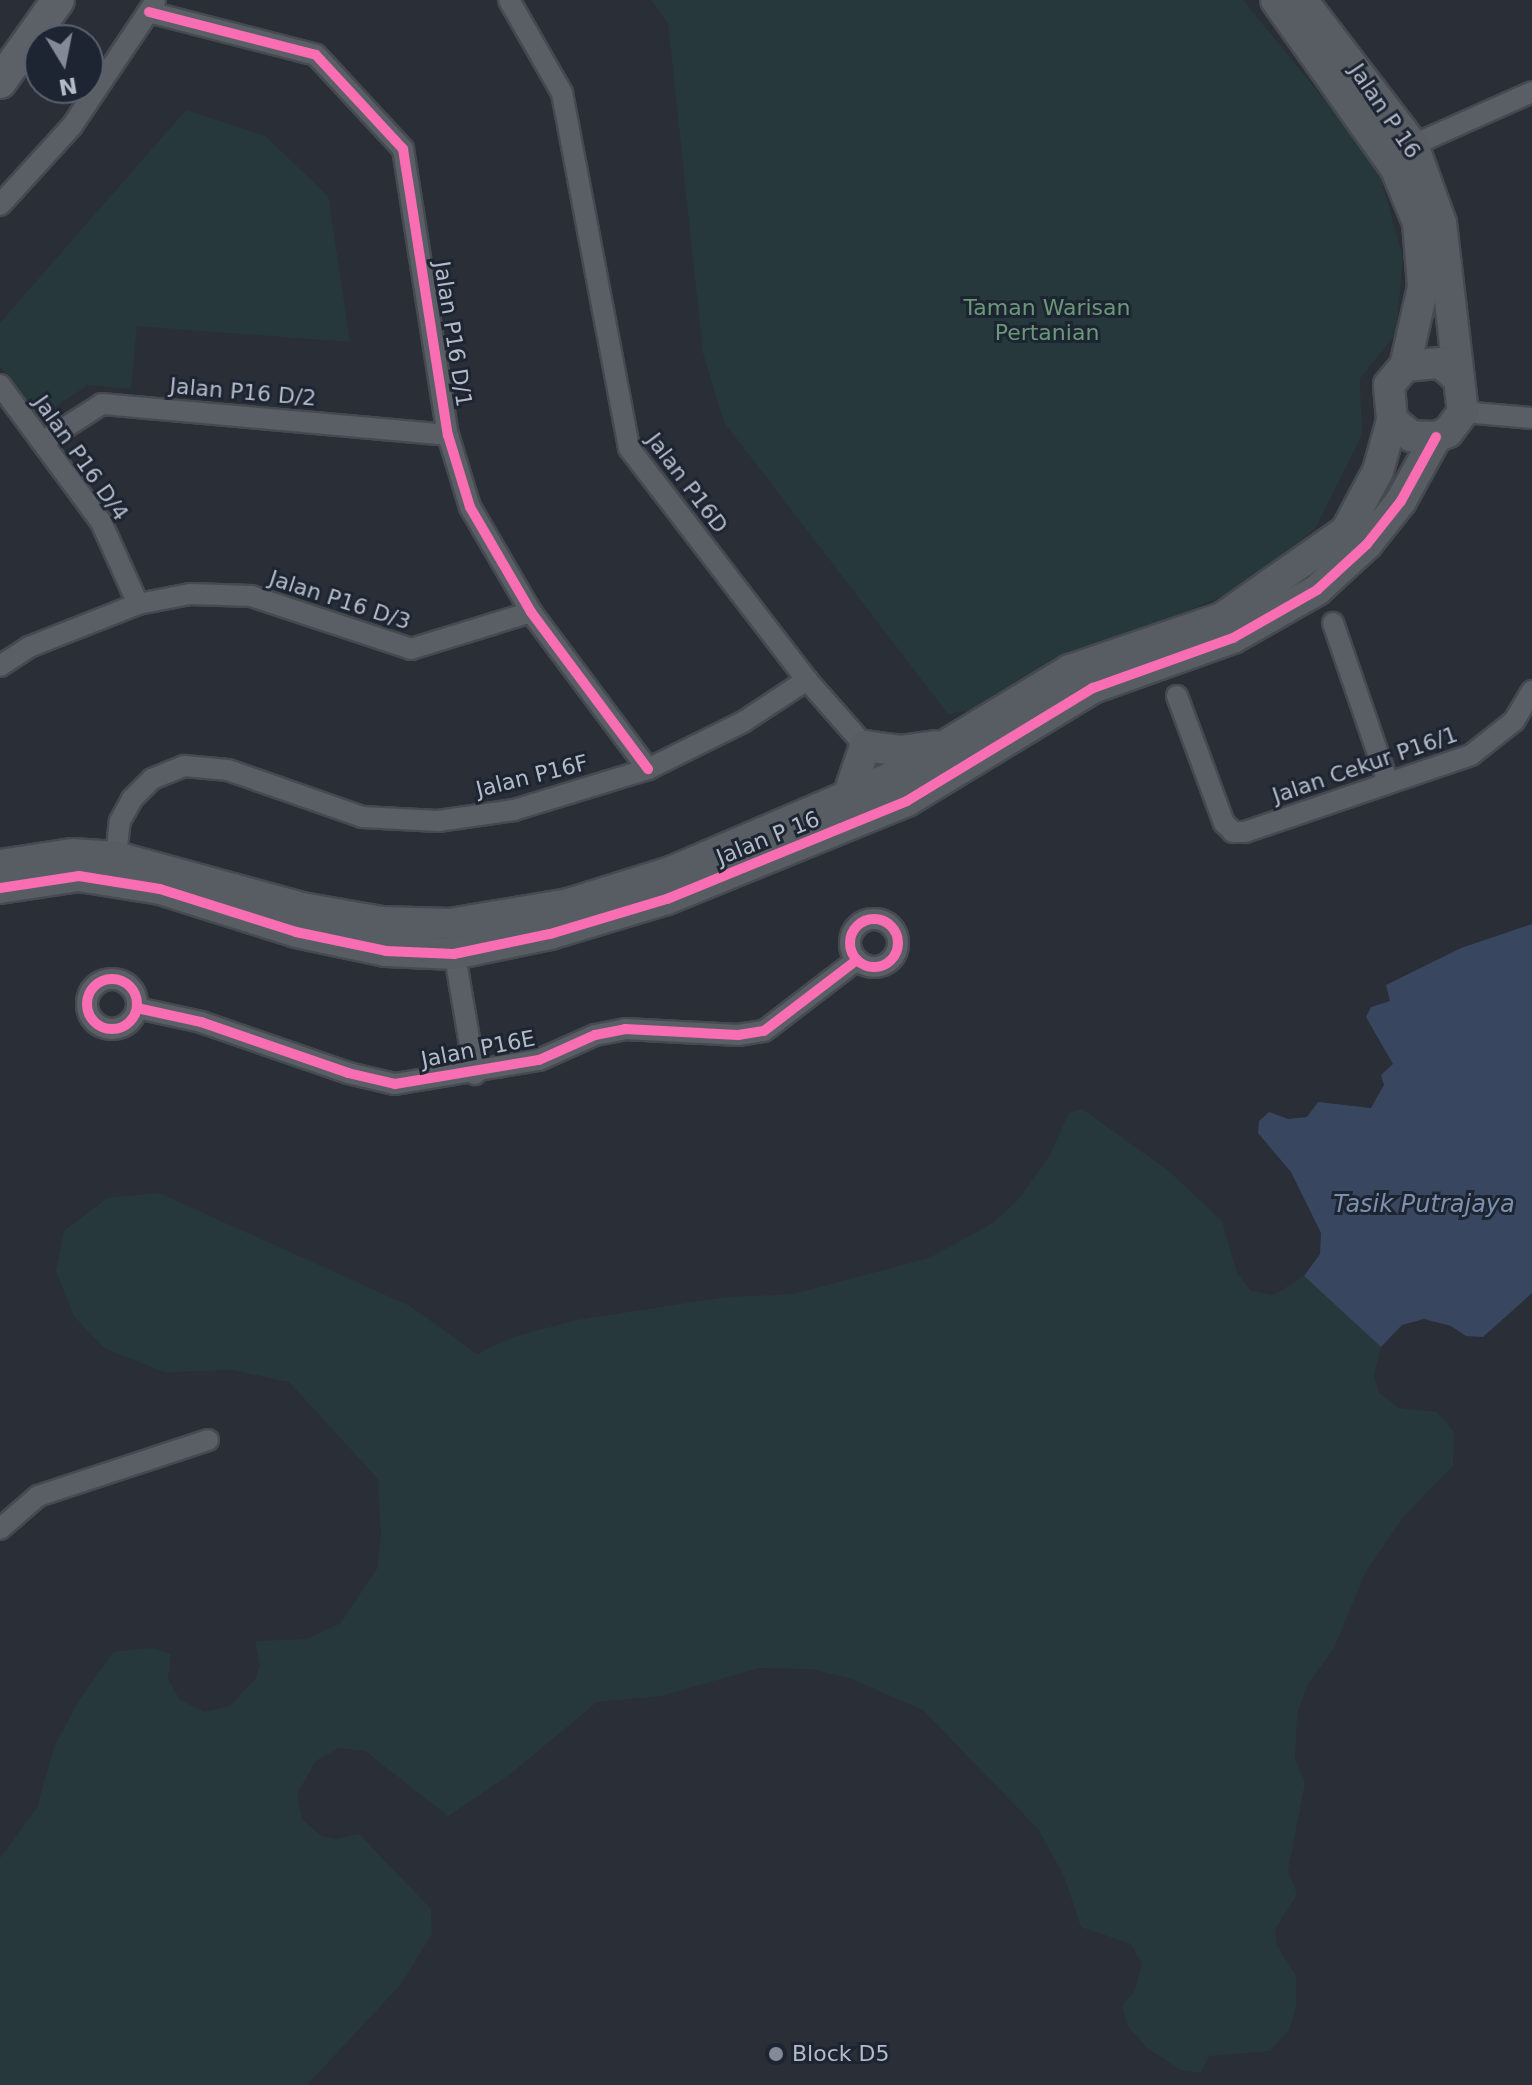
<!DOCTYPE html>
<html>
<head>
<meta charset="utf-8">
<style>
  body { margin:0 }
  #map { position:relative; width:1532px; height:2085px; overflow:hidden; background:#2a2e36; font-family:"DejaVu Sans",sans-serif }
  div>[style] { position:absolute }
  .green>* { inset:0; background:#27383c }
  .water>* { inset:0; background:#38465f }
  .roads { filter:drop-shadow(2px 0 #464a50) drop-shadow(-2px 0 #464a50) drop-shadow(0 2px #464a50) drop-shadow(0 -2px #464a50) }
  .street>* { height:20px; margin:-10px; padding:0 10px; transform-origin:10px; border-radius:10px; background:#5a5e65 }
  .street>.ring { margin:-10px; padding:0; box-sizing:content-box; background:none; border:20px solid #5a5e65; border-radius:50% }
  .secondary>* { height:30px; margin:-15px; padding:0 15px; transform-origin:15px; border-radius:15px; background:#585c63 }
  .primary>* { height:32px; margin:-16px; padding:0 16px; transform-origin:16px; border-radius:16px; background:#5c6067 }
  .cycleway>* { height:10px; margin:-5px; padding:0 5px; transform-origin:5px; border-radius:5px; background:#f96db3 }
  .cycleway>.ring { margin:-5px; padding:0; box-sizing:content-box; background:none; border:10px solid #f96db3; border-radius:50% }
  .dots>* { width:22px; height:22px; translate:-50% -50%; box-sizing:border-box; border:4px solid #1d2532; border-radius:50% }
  span { translate:-50% -50%; white-space:nowrap; text-align:center; line-height:1.15; -webkit-text-stroke:6px #1d2532; paint-order:stroke }
  .street-label { font-size:22px; color:#b4bbc8 }
  .park-label { font-size:22px; color:#6b9878 }
  .poi-label { font-size:22px; color:#b4bbc8 }
  .left { translate:0 -50%; text-align:left }
  .water-label { font-size:24px; color:#7c8faf; font-style:italic }
  .north { position:absolute; left:24px; top:24px; width:80px; height:80px; box-sizing:border-box; background:#1d2532; border:2px solid #59616e; border-radius:50%; rotate:170deg; font-size:22px; font-weight:700; line-height:32px; text-align:center; color:#b4bbc8 }
  .north::after { content:''; display:block; margin:auto; width:28px; height:36px; background:#848a95; clip-path:polygon(50% 0,100% 100%,50% 72%,0 100%) }
</style>
</head>
<body>
<div id="map">
  <div class="green">
    <i style="clip-path:polygon(651px 0,1243px 0,1377px 164px,1403px 258px,1396px 334px,1360px 378px,1362px 435px,1315px 529px,1238px 590px,1018px 681px,986px 708px,948px 714px,724px 422px,703px 353px,668px 23px)"></i>
    <i style="clip-path:polygon(186px 110px,265px 136px,328px 196px,350px 342px,137px 326px,131px 389px,88px 385px,41px 416px,0 367px,0 323px)"></i>
    <i style="clip-path:polygon(1082px 1109px,1170px 1172px,1222px 1221px,1237px 1273px,1251px 1291px,1274px 1295px,1304px 1276px,1381px 1347px,1374px 1376px,1379px 1393px,1399px 1408px,1437px 1412px,1454px 1432px,1453px 1466px,1404px 1516px,1366px 1571px,1334px 1648px,1306px 1687px,1297px 1715px,1295px 1759px,1305px 1783px,1288px 1870px,1297px 1894px,1275px 1929px,1277px 1946px,1296px 1976px,1296px 2006px,1289px 2030px,1270px 2051px,1209px 2056px,1201px 2073px,1181px 2070px,1147px 2048px,1127px 2025px,1122px 2006px,1135px 1991px,1142px 1964px,1131px 1944px,1081px 1927px,1064px 1876px,1038px 1829px,923px 1710px,849px 1678px,811px 1669px,759px 1668px,661px 1696px,597px 1702px,509px 1775px,448px 1816px,365px 1751px,339px 1748px,316px 1761px,297px 1794px,302px 1819px,321px 1836px,335px 1839px,359px 1834px,431px 1909px,432px 1934px,401px 1984px,307px 2085px,0 2085px,0 1858px,37px 1808px,54px 1747px,80px 1699px,113px 1652px,152px 1648px,171px 1654px,168px 1679px,180px 1700px,204px 1712px,230px 1706px,256px 1678px,260px 1665px,255px 1641px,307px 1639px,341px 1623px,377px 1569px,381px 1536px,378px 1479px,289px 1382px,233px 1370px,164px 1372px,104px 1348px,74px 1316px,56px 1271px,64px 1231px,107px 1198px,159px 1193px,410px 1306px,477px 1354px,513px 1337px,577px 1320px,726px 1297px,793px 1294px,929px 1258px,993px 1223px,1017px 1201px,1049px 1157px,1069px 1113px)"></i>
  </div>
  <div class="water">
    <i style="clip-path:polygon(1532px 924px,1532px 1293px,1483px 1337px,1466px 1336px,1451px 1326px,1424px 1319px,1402px 1325px,1381px 1347px,1304px 1276px,1320px 1254px,1321px 1233px,1291px 1172px,1258px 1133px,1259px 1121px,1269px 1112px,1288px 1119px,1307px 1117px,1318px 1102px,1371px 1108px,1384px 1085px,1381px 1075px,1393px 1064px,1366px 1017px,1371px 1007px,1390px 1001px,1386px 985px,1461px 948px)"></i>
  </div>
  <div class="roads">
    <div class="street">
      <i style="left:509px;top:0;width:107px;rotate:60.3deg"></i>
      <i style="left:562px;top:93px;width:361px;rotate:79.3deg"></i>
      <i style="left:629px;top:448px;width:292px;rotate:52.5deg"></i>
      <i style="left:807px;top:680px;width:98px;rotate:48.7deg"></i>
      <i style="left:149px;top:12px;width:172px;rotate:14.4deg"></i>
      <i style="left:316px;top:55px;width:128px;rotate:47.2deg"></i>
      <i style="left:403px;top:149px;width:290px;rotate:81.1deg"></i>
      <i style="left:448px;top:435px;width:75px;rotate:73deg"></i>
      <i style="left:470px;top:507px;width:121px;rotate:59.8deg"></i>
      <i style="left:531px;top:612px;width:196px;rotate:53.3deg"></i>
      <i style="left:1413px;top:145px;width:130px;rotate:-24deg"></i>
      <i style="left:0;top:205px;width:107px;rotate:-47.7deg"></i>
      <i style="left:72px;top:126px;width:149px;rotate:-56.2deg"></i>
      <i style="left:0;top:385px;width:170px;rotate:53.6deg"></i>
      <i style="left:101px;top:522px;width:90px;rotate:65.7deg"></i>
      <i style="left:1463px;top:412px;width:69px;rotate:5deg"></i>
      <i style="left:44px;top:441px;width:69px;rotate:-32.5deg"></i>
      <i style="left:102px;top:404px;width:347px;rotate:5.1deg"></i>
      <i style="left:1333px;top:623px;width:169px;rotate:71deg"></i>
      <i style="left:0;top:666px;width:35px;rotate:-33deg"></i>
      <i style="left:29px;top:647px;width:117px;rotate:-21.5deg"></i>
      <i style="left:138px;top:604px;width:53px;rotate:-10.9deg"></i>
      <i style="left:190px;top:594px;width:61px;rotate:1.9deg"></i>
      <i style="left:251px;top:596px;width:169px;rotate:18.3deg"></i>
      <i style="left:411px;top:649px;width:126px;rotate:-17.1deg"></i>
      <i style="left:1177px;top:696px;width:135px;rotate:69.7deg"></i>
      <i style="left:1224px;top:823px;width:13px;rotate:45deg"></i>
      <i style="left:1233px;top:832px;width:12px"></i>
      <i style="left:1245px;top:832px;width:239px;rotate:-18.8deg"></i>
      <i style="left:1471px;top:755px;width:55px;rotate:-38.3deg"></i>
      <i style="left:1514px;top:721px;width:35px;rotate:-59deg"></i>
      <i style="left:116px;top:857px;width:36px;rotate:-84deg"></i>
      <i style="left:120px;top:821px;width:25px;rotate:-61deg"></i>
      <i style="left:132px;top:799px;width:28px;rotate:-45deg"></i>
      <i style="left:152px;top:779px;width:35px;rotate:-22deg"></i>
      <i style="left:185px;top:766px;width:43px;rotate:5.3deg"></i>
      <i style="left:228px;top:770px;width:142px;rotate:19.3deg"></i>
      <i style="left:362px;top:817px;width:76px;rotate:3deg"></i>
      <i style="left:438px;top:821px;width:77px;rotate:-8.2deg"></i>
      <i style="left:514px;top:810px;width:140px;rotate:-17deg"></i>
      <i style="left:648px;top:769px;width:106px;rotate:-26.3deg"></i>
      <i style="left:743px;top:722px;width:77px;rotate:-33.3deg"></i>
      <i class="ring" style="left:850px;top:919px;width:28px;height:28px"></i>
      <i style="left:453px;top:944px;width:132px;rotate:80.4deg"></i>
      <i class="ring" style="left:87px;top:979px;width:30px;height:30px"></i>
      <i style="left:137px;top:1008px;width:66px;rotate:12.3deg"></i>
      <i style="left:201px;top:1022px;width:156px;rotate:19.1deg"></i>
      <i style="left:348px;top:1073px;width:48px;rotate:13.2deg"></i>
      <i style="left:395px;top:1084px;width:146px;rotate:-9.5deg"></i>
      <i style="left:539px;top:1060px;width:61px;rotate:-24.1deg"></i>
      <i style="left:595px;top:1035px;width:31px;rotate:-11deg"></i>
      <i style="left:625px;top:1029px;width:113px;rotate:3deg"></i>
      <i style="left:738px;top:1035px;width:26px;rotate:-9deg"></i>
      <i style="left:764px;top:1031px;width:117px;rotate:-37.4deg"></i>
      <i style="left:0;top:1529px;width:50px;rotate:-41deg"></i>
      <i style="left:38px;top:1496px;width:179px;rotate:-18.2deg"></i>
    </div>
    <div class="secondary">
      <i style="left:1276px;top:0;width:207px;rotate:54.6deg"></i>
      <i style="left:1396px;top:169px;width:58px;rotate:67.8deg"></i>
      <i style="left:1418px;top:223px;width:64px;rotate:85.5deg"></i>
      <i style="left:1423px;top:287px;width:81px;rotate:102.8deg"></i>
      <i style="left:1302px;top:0;width:183px;rotate:52.6deg"></i>
      <i style="left:1413px;top:145px;width:83px;rotate:70.3deg"></i>
      <i style="left:1441px;top:223px;width:190px;rotate:83.4deg"></i>
      <i style="left:1463px;top:412px;width:25px;rotate:127deg"></i>
      <i style="left:1448px;top:432px;width:13px;rotate:157deg"></i>
      <i style="left:1436px;top:437px;width:25px;rotate:-178deg"></i>
      <i style="left:1411px;top:436px;width:25px;rotate:-140deg"></i>
      <i style="left:1392px;top:420px;width:35px;rotate:-95deg"></i>
      <i style="left:1389px;top:385px;width:25px;rotate:-50deg"></i>
      <i style="left:1405px;top:366px;width:36px;rotate:-5deg"></i>
      <i style="left:1441px;top:363px;width:24px;rotate:42deg"></i>
      <i style="left:847px;top:799px;width:56px;rotate:-71.2deg"></i>
      <i style="left:865px;top:746px;width:35px;rotate:8deg"></i>
      <i style="left:900px;top:751px;width:36px;rotate:-8deg"></i>
      <i style="left:0;top:865px;width:74px;rotate:-8.6deg"></i>
      <i style="left:73px;top:854px;width:43px;rotate:4deg"></i>
      <i style="left:116px;top:857px;width:193px;rotate:15.3deg"></i>
      <i style="left:302px;top:908px;width:81px;rotate:9.9deg"></i>
      <i style="left:382px;top:922px;width:68px;rotate:1.7deg"></i>
      <i style="left:450px;top:924px;width:120px;rotate:-9.6deg"></i>
      <i style="left:568px;top:904px;width:108px;rotate:-17.3deg"></i>
      <i style="left:671px;top:872px;width:241px;rotate:-23.2deg"></i>
      <i style="left:893px;top:777px;width:207px;rotate:-31.2deg"></i>
      <i style="left:1070px;top:670px;width:161px;rotate:-18.9deg"></i>
      <i style="left:1222px;top:618px;width:151px;rotate:-35.1deg"></i>
      <i style="left:1346px;top:531px;width:68px;rotate:-61.9deg"></i>
      <i style="left:1378px;top:471px;width:53px;rotate:-74.6deg"></i>
      <i style="left:0;top:888px;width:80px;rotate:-8.6deg"></i>
      <i style="left:79px;top:876px;width:82px;rotate:9.1deg"></i>
      <i style="left:160px;top:889px;width:143px;rotate:17.5deg"></i>
      <i style="left:296px;top:932px;width:92px;rotate:11.9deg"></i>
      <i style="left:386px;top:951px;width:68px;rotate:2.5deg"></i>
      <i style="left:454px;top:954px;width:98px;rotate:-11.8deg"></i>
      <i style="left:550px;top:934px;width:122px;rotate:-16.7deg"></i>
      <i style="left:667px;top:899px;width:259px;rotate:-22.2deg"></i>
      <i style="left:907px;top:801px;width:218px;rotate:-31.3deg"></i>
      <i style="left:1093px;top:688px;width:149px;rotate:-19.7deg"></i>
      <i style="left:1233px;top:638px;width:97px;rotate:-29.7deg"></i>
      <i style="left:1317px;top:590px;width:68px;rotate:-42.6deg"></i>
      <i style="left:1367px;top:544px;width:55px;rotate:-51.7deg"></i>
      <i style="left:1401px;top:501px;width:73px;rotate:-61.3deg"></i>
    </div>
    <div class="primary">
      <i style="left:0;top:82px;width:100px;rotate:-54.7deg"></i>
    </div>
  </div>
  <div class="cycleway">
    <i style="left:149px;top:12px;width:172px;rotate:14.4deg"></i>
    <i style="left:316px;top:55px;width:128px;rotate:47.2deg"></i>
    <i style="left:403px;top:149px;width:290px;rotate:81.1deg"></i>
    <i style="left:448px;top:435px;width:75px;rotate:73deg"></i>
    <i style="left:470px;top:507px;width:121px;rotate:59.8deg"></i>
    <i style="left:531px;top:612px;width:196px;rotate:53.3deg"></i>
    <i style="left:0;top:888px;width:80px;rotate:-8.6deg"></i>
    <i style="left:79px;top:876px;width:82px;rotate:9.1deg"></i>
    <i style="left:160px;top:889px;width:143px;rotate:17.5deg"></i>
    <i style="left:296px;top:932px;width:92px;rotate:11.9deg"></i>
    <i style="left:386px;top:951px;width:68px;rotate:2.5deg"></i>
    <i style="left:454px;top:954px;width:98px;rotate:-11.8deg"></i>
    <i style="left:550px;top:934px;width:122px;rotate:-16.7deg"></i>
    <i style="left:667px;top:899px;width:259px;rotate:-22.2deg"></i>
    <i style="left:907px;top:801px;width:218px;rotate:-31.3deg"></i>
    <i style="left:1093px;top:688px;width:149px;rotate:-19.7deg"></i>
    <i style="left:1233px;top:638px;width:97px;rotate:-29.7deg"></i>
    <i style="left:1317px;top:590px;width:68px;rotate:-42.6deg"></i>
    <i style="left:1367px;top:544px;width:55px;rotate:-51.7deg"></i>
    <i style="left:1401px;top:501px;width:73px;rotate:-61.3deg"></i>
    <i class="ring" style="left:850px;top:919px;width:38px;height:38px"></i>
    <i class="ring" style="left:87px;top:979px;width:40px;height:40px"></i>
    <i style="left:137px;top:1008px;width:66px;rotate:12.3deg"></i>
    <i style="left:201px;top:1022px;width:156px;rotate:19.1deg"></i>
    <i style="left:348px;top:1073px;width:48px;rotate:13.2deg"></i>
    <i style="left:395px;top:1084px;width:146px;rotate:-9.5deg"></i>
    <i style="left:539px;top:1060px;width:61px;rotate:-24.1deg"></i>
    <i style="left:595px;top:1035px;width:31px;rotate:-11deg"></i>
    <i style="left:625px;top:1029px;width:113px;rotate:3deg"></i>
    <i style="left:738px;top:1035px;width:26px;rotate:-9deg"></i>
    <i style="left:764px;top:1031px;width:117px;rotate:-37.4deg"></i>
  </div>
  <div class="dots">
    <i style="left:776px;top:2054px;background:#848a95"></i>
  </div>
  <div class="street-label">
    <span style="left:1385px;top:111px;rotate:56deg">Jalan P 16</span>
    <span style="left:453px;top:334px;rotate:81deg">Jalan P16 D/1</span>
    <span style="left:243px;top:392px;rotate:5deg">Jalan P16 D/2</span>
    <span style="left:81px;top:458px;rotate:55deg">Jalan P16 D/4</span>
    <span style="left:687px;top:483px;rotate:53deg">Jalan P16D</span>
    <span style="left:340px;top:600px;rotate:18deg">Jalan P16 D/3</span>
    <span style="left:1365px;top:765px;rotate:-19deg">Jalan Cekur P16/1</span>
    <span style="left:532px;top:776px;rotate:-14deg">Jalan P16F</span>
    <span style="left:768px;top:838px;rotate:-22deg">Jalan P 16</span>
    <span style="left:478px;top:1049px;rotate:-11deg">Jalan P16E</span>
  </div>
  <div class="park-label">
    <span style="left:1047px;top:320px">Taman Warisan<br>Pertanian</span>
  </div>
  <div class="poi-label">
    <span class="left" style="left:792px;top:2054px">Block D5</span>
  </div>
  <div class="water-label">
    <span style="left:1424px;top:1205px">Tasik Putrajaya</span>
  </div>
  <div class="north">N</div>
</div>
</body>
</html>
